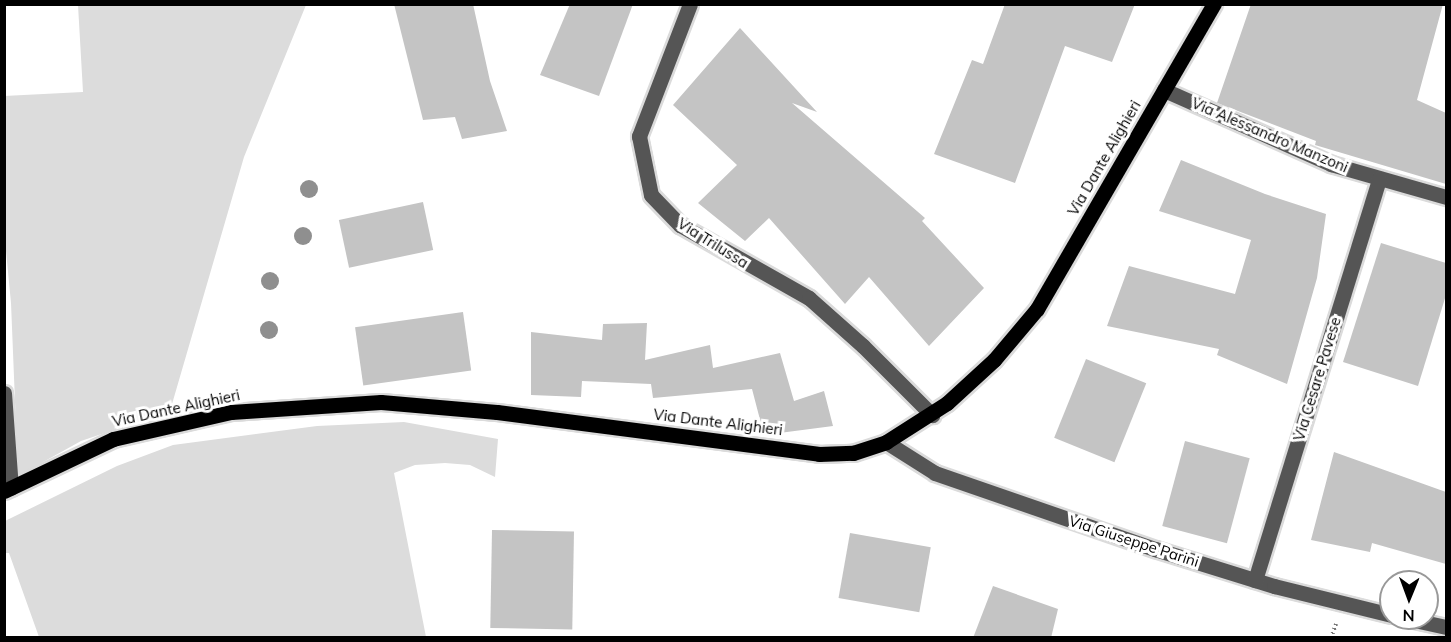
<!DOCTYPE html>
<html>
<head>
<meta charset="utf-8">
<style>
  body { margin:0 }
  #map { position:relative; width:1451px; height:642px; overflow:hidden; background:#fff; font-family:Mulish,sans-serif }
  div>[style] { position:absolute }
  .green>* { inset:0; background:#dcdcdc }
  .building>* { inset:0; background:#c4c4c4; transform-origin:0 0 }
  .path>* { height:4px; margin-top:-2px; transform-origin:0; background:repeating-linear-gradient(90deg,#777 0 1.5px,transparent 0 4.5px) }
  .roads { filter:drop-shadow(2px 0 #dbdbdb) drop-shadow(-2px 0 #dbdbdb) drop-shadow(0 2px #dbdbdb) drop-shadow(0 -2px #dbdbdb) }
  .minor>* { height:15px; margin:-7.5px; padding:0 7.5px; transform-origin:7.5px; border-radius:7.5px; background:#555 }
  .major>* { height:15px; margin:-7.5px; padding:0 7.5px; transform-origin:7.5px; border-radius:7.5px; background:#000 }
  .trees>* { width:18px; height:18px; margin:-9px; border-radius:50%; background:#8f8f8f }
  span { translate:-50% -50%; white-space:nowrap; text-align:center; line-height:1.15; -webkit-text-stroke:6px #fff; paint-order:stroke }
  .street-label { font-size:15px; color:#000 }
  .frame { position:absolute; inset:0; border:6px solid #000; pointer-events:none }
  .north { position:absolute; left:1379px; top:570px; width:60px; height:60px; box-sizing:border-box; background:#fff; border:2px solid #999; border-radius:50%; rotate:181deg; font-size:16px; font-weight:700; line-height:24px; text-align:center; color:#000 }
  .north::after { content:''; display:block; margin:auto; width:21px; height:27px; background:#000; clip-path:polygon(50% 0,100% 100%,50% 72%,0 100%) }
</style>
</head>
<body>
<div id="map">
  <div class="green">
    <i style="clip-path:polygon(78px 5px,306px 5px,244px 157px,170px 411px,81px 441px,18px 476px,11px 303px,4px 230px,4px 96px,83px 92px)"></i>
    <i style="clip-path:polygon(404px 422px,498px 439px,495px 477px,470px 465px,445px 463px,415px 465px,394px 473px,426px 637px,39px 637px,9px 553px,5px 553px,5px 521px,117px 466px,173px 445px,317px 426px)"></i>
  </div>
  <div class="building">
    <i style="clip-path:polygon(394px 4px,473px 4px,490px 81px,507px 131px,462px 139px,455px 117px,423px 120px)"></i>
    <i style="clip-path:polygon(570px 4px,633px 4px,599px 96px,540px 75px)"></i>
    <i style="clip-path:polygon(1005px 4px,1135px 4px,1112px 62px,1065px 46px,1015px 183px,934px 154px,972px 60px,983px 64px)"></i>
    <i style="clip-path:polygon(1251px 4px,1443px 4px,1417px 100px,1446px 113px,1446px 184px,1315px 145px,1316px 141px,1217px 103px)"></i>
    <i style="clip-path:polygon(740px 28px,817px 112px,792px 103px,925px 218px,922px 221px,984px 288px,929px 346px,869px 277px,845px 304px,769px 218px,745px 241px,698px 203px,737px 165px,673px 105px)"></i>
    <i style="clip-path:polygon(1181px 160px,1265px 194px,1326px 214px,1317px 278px,1287px 384px,1217px 355px,1219px 349px,1107px 326px,1129px 266px,1235px 294px,1251px 240px,1159px 211px)"></i>
    <i style="left:423px;top:202px;width:49px;height:86px;rotate:78deg"></i>
    <i style="clip-path:polygon(1381px 243px,1446px 263px,1446px 295px,1418px 386px,1343px 362px)"></i>
    <i style="left:463px;top:312px;width:59px;height:109px;rotate:82deg"></i>
    <i style="clip-path:polygon(647px 323px,645px 360px,710px 345px,713px 368px,780px 353px,794px 401px,824px 391px,833px 426px,764px 435px,752px 389px,653px 398px,651px 384px,582px 381px,581px 397px,531px 395px,531px 332px,602px 340px,603px 324px)"></i>
    <i style="left:1086px;top:359px;width:65px;height:85px;rotate:22deg"></i>
    <i style="left:1185px;top:441px;width:67px;height:88px;rotate:15deg"></i>
    <i style="clip-path:polygon(1334px 452px,1446px 492px,1446px 564px,1372px 543px,1370px 552px,1311px 540px)"></i>
    <i style="left:492px;top:530px;width:82px;height:98px;rotate:1deg"></i>
    <i style="left:850px;top:533px;width:82px;height:66px;rotate:10deg"></i>
    <i style="clip-path:polygon(993px 586px,1058px 609px,1051px 638px,973px 638px)"></i>
  </div>
  <div class="path">
    <i style="left:1331px;top:638px;width:15px;rotate:-70deg"></i>
  </div>
  <div class="roads">
    <div class="minor">
      <i style="left:690px;top:4px;width:142px;rotate:111.1deg"></i>
      <i style="left:639px;top:136px;width:60px;rotate:78.5deg"></i>
      <i style="left:651px;top:195px;width:42px;rotate:46deg"></i>
      <i style="left:680px;top:225px;width:148px;rotate:29.5deg"></i>
      <i style="left:809px;top:298px;width:72px;rotate:41.6deg"></i>
      <i style="left:863px;top:346px;width:98px;rotate:45deg"></i>
      <i style="left:1164px;top:90px;width:183px;rotate:23.9deg"></i>
      <i style="left:1331px;top:164px;width:120px;rotate:16deg"></i>
      <i style="left:4px;top:393px;width:95px;rotate:85.8deg"></i>
      <i style="left:886px;top:442px;width:58px;rotate:32.3deg"></i>
      <i style="left:935px;top:473px;width:233px;rotate:19.1deg"></i>
      <i style="left:1155px;top:549px;width:125px;rotate:17.3deg"></i>
      <i style="left:1274px;top:586px;width:121px;rotate:13.9deg"></i>
      <i style="left:1255px;top:580px;width:420px;rotate:-72.8deg"></i>
      <i style="left:1405px;top:618px;width:42px;rotate:12.4deg"></i>
    </div>
    <div class="major">
      <i style="left:4px;top:491px;width:121px;rotate:-25.5deg"></i>
      <i style="left:113px;top:439px;width:121px;rotate:-12.9deg"></i>
      <i style="left:231px;top:412px;width:150px;rotate:-3.8deg"></i>
      <i style="left:381px;top:402px;width:116px;rotate:4.9deg"></i>
      <i style="left:497px;top:412px;width:325px;rotate:7.4deg"></i>
      <i style="left:819px;top:454px;width:34px;rotate:-2deg"></i>
      <i style="left:853px;top:453px;width:35px;rotate:-18deg"></i>
      <i style="left:886px;top:442px;width:72px;rotate:-32.6deg"></i>
      <i style="left:947px;top:403px;width:64px;rotate:-42.5deg"></i>
      <i style="left:994px;top:360px;width:67px;rotate:-49.9deg"></i>
      <i style="left:1037px;top:309px;width:353px;rotate:-59.9deg"></i>
    </div>
  </div>
  <div class="trees">
    <i style="left:309px;top:189px"></i>
    <i style="left:303px;top:236px"></i>
    <i style="left:270px;top:281px"></i>
    <i style="left:269px;top:330px"></i>
  </div>
  <div class="street-label">
    <span style="left:1270px;top:135px;rotate:23deg">Via Alessandro Manzoni</span>
    <span style="left:1104px;top:158px;rotate:-60deg">Via Dante Alighieri</span>
    <span style="left:713px;top:243px;rotate:32deg">Via Trilussa</span>
    <span style="left:1317px;top:379px;rotate:-73deg">Via Cesare Pavese</span>
    <span style="left:176px;top:408px;rotate:-12deg">Via Dante Alighieri</span>
    <span style="left:718px;top:422px;rotate:7deg">Via Dante Alighieri</span>
    <span style="left:1134px;top:541px;rotate:18deg">Via Giuseppe Parini</span>
  </div>
  <div class="frame"></div>
  <div class="north">N</div>
</div>
</body>
</html>
